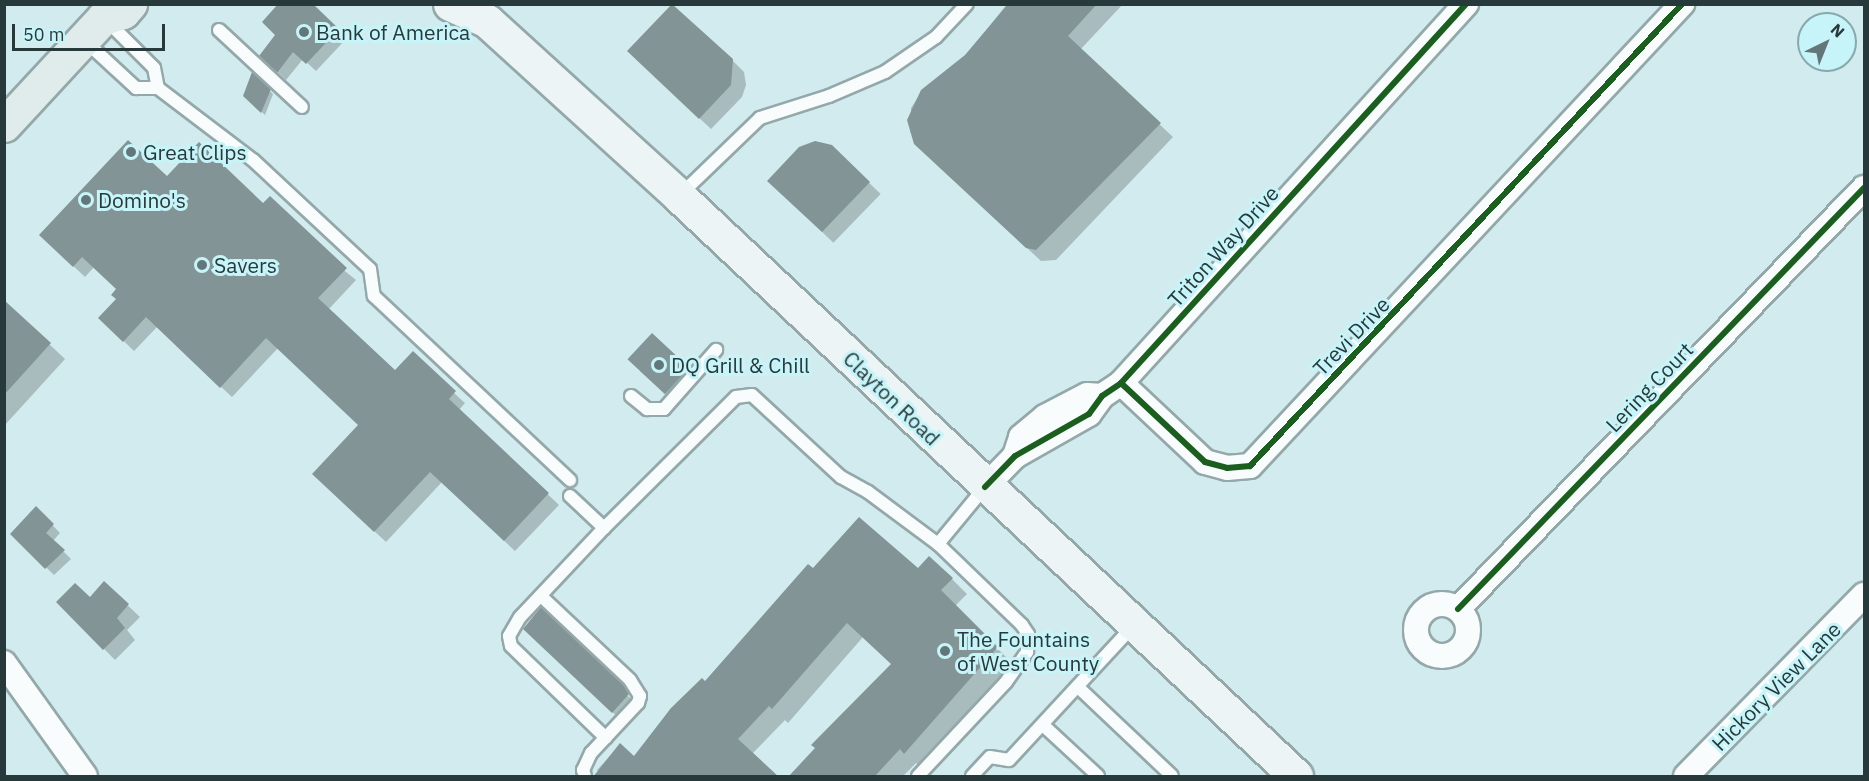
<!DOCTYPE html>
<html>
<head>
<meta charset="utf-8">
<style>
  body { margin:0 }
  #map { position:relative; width:1869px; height:781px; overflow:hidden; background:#d2ebee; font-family:"IBM Plex Sans",sans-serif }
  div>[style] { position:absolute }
  .shadow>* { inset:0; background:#0003; transform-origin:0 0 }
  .building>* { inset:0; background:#829495; transform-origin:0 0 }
  .roads { filter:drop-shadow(2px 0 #94a8aa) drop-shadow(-2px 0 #94a8aa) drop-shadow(0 2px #94a8aa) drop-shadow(0 -2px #94a8aa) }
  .service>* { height:12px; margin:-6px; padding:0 6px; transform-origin:6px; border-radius:6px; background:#f8fcfc }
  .minor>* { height:24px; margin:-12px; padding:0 12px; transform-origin:12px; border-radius:12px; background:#f8fcfc }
  .minor>.ring { margin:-12px; padding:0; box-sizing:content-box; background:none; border:24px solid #f8fcfc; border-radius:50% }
  .secondary>* { height:33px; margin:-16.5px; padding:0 16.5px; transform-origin:16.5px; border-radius:16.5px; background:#ecf4f5 }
  .primary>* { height:33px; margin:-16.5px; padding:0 16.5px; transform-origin:16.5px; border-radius:16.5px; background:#e0ebec }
  .cycleway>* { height:6px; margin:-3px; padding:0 3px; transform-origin:3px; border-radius:3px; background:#1b5e20 }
  .dots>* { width:16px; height:16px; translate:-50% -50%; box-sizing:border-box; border:3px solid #c7f4f9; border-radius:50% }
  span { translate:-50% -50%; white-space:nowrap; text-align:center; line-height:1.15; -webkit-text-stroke:6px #c7f4f9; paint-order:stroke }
  .poi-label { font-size:21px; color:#27393b }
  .left { translate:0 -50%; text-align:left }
  .street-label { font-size:21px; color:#27393b }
  .frame { position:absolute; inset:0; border:6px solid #27393b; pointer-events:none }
  .north { position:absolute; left:1797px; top:12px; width:60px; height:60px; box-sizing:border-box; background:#c7f4f9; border:2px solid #87a9ad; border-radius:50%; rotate:43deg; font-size:16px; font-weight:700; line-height:24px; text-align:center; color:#27393b }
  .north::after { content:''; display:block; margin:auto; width:21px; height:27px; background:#63777a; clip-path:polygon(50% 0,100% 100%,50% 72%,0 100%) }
  .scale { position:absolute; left:12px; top:24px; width:153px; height:27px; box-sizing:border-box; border:3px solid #27393b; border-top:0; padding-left:8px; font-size:18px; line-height:21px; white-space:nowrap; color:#27393b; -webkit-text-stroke:4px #c7f4f9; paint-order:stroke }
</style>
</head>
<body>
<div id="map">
  <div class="shadow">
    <i style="clip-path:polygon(1007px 4px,1123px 4px,1080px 50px,1173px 137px,1056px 260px,1041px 261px,938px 165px,910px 132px,911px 108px,922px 91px,966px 56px)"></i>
    <i style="clip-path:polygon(338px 30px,347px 38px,316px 71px,303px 59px,286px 80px,261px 56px)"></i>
    <i style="clip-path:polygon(732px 60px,744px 72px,746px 85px,742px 97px,711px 129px,641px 63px)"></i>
    <i style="clip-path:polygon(253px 75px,273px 94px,265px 115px,245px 96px)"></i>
    <i style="left:831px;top:146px;width:69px;height:68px;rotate:44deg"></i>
    <i style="clip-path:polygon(167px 178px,263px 205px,356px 280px,328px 310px,395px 372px,454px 393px,465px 403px,459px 410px,559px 505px,515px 551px,442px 482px,386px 542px,325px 485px,360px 425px,278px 348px,232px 397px,157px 327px,134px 351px,100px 318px,118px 300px,118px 289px,94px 267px,85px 277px,52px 246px)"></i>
    <i style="clip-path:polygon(10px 307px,65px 359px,4px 426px,4px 313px)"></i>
    <i style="clip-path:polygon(652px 335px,700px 380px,678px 405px,640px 371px)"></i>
    <i style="clip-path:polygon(36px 508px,60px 533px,53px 541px,71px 559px,54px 575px,12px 534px)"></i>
    <i style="clip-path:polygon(813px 570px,918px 570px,952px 579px,967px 594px,955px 606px,1012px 663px,920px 767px,916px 763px,903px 776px,790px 776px,893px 665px,863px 637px,788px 723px,785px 720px,752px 754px,602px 776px,597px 770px,620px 745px,634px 758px)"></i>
    <i style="clip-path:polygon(104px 583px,140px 617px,127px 630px,135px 640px,115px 660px,58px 602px,90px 599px)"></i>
    <i style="clip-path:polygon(541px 609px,639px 707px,624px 723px,536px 640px)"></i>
  </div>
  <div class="building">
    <i style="clip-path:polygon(278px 4px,313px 4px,339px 29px,306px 64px,293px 52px,277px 73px,259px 56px,275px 35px,262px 22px)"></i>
    <i style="clip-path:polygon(672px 4px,733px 59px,731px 85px,699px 119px,627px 51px)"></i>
    <i style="clip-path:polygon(1008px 4px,1097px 4px,1068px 36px,1161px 123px,1036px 250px,1026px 248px,914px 144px,907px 120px,921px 90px,965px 55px)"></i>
    <i style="clip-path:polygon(252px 72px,271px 89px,261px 113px,243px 96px)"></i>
    <i style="clip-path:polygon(128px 140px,167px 176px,199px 142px,263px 203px,270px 196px,347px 268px,318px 298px,395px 370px,413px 351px,456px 391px,449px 399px,549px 493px,504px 541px,430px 472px,374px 532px,312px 474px,358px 425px,266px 338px,220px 388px,146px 317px,123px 342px,98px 318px,116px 299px,111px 295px,116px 289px,82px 257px,73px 267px,39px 235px)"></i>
    <i style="clip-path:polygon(815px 141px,832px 145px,870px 182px,822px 232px,767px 181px,799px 147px)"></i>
    <i style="clip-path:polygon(4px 300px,51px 343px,4px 395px)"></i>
    <i style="left:652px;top:333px;width:51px;height:36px;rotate:43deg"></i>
    <i style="clip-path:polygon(36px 506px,54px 524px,46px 533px,65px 550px,45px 569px,10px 534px)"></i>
    <i style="clip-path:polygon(859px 517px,918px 568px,929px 556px,953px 578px,941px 590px,998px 647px,904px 754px,900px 749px,874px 777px,788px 777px,815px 748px,811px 745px,891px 664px,847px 623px,772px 709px,769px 706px,738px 739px,779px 777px,593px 777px,620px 743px,634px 756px,671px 708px,702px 678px,705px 681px,808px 564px,813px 568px)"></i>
    <i style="clip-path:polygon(104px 581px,129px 604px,117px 618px,125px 628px,103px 650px,56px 602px,75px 583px,90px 597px)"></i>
    <i style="clip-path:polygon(541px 607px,624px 685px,629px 694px,612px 713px,523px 629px)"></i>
  </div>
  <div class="roads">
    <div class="service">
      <i style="left:106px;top:20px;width:68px;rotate:45deg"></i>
      <i style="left:154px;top:68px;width:20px;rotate:79deg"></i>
      <i style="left:219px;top:30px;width:113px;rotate:42.9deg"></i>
      <i style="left:84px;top:40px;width:71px;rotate:42.7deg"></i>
      <i style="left:136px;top:88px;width:22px"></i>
      <i style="left:158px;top:88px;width:119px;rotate:37.2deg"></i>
      <i style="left:253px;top:160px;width:160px;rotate:43deg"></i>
      <i style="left:370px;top:269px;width:27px;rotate:82deg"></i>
      <i style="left:374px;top:296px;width:269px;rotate:43.2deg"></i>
      <i style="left:680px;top:195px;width:111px;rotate:-43.9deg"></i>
      <i style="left:760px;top:118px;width:72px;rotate:-17.7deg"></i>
      <i style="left:829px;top:96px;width:61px;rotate:-23.2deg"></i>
      <i style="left:885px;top:72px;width:62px;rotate:-34.5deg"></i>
      <i style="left:936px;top:37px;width:45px;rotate:-46.8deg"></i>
      <i style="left:631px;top:396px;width:21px;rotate:39deg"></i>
      <i style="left:647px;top:409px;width:17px"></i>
      <i style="left:664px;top:409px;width:79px;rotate:-48.6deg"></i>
      <i style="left:570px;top:496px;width:47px;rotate:43.3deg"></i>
      <i style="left:604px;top:528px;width:122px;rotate:133.3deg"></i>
      <i style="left:520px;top:617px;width:22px;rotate:120deg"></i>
      <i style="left:509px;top:636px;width:10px;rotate:79deg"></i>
      <i style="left:511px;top:646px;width:132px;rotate:44.1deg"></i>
      <i style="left:604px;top:528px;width:186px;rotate:-44.8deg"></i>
      <i style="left:736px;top:397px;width:16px;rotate:-7deg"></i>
      <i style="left:752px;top:395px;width:121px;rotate:42.7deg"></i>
      <i style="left:841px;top:477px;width:31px;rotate:29deg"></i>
      <i style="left:868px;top:492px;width:87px;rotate:36.6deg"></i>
      <i style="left:541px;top:596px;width:122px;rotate:43.3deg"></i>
      <i style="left:630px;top:680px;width:19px;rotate:58deg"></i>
      <i style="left:640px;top:696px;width:7px;rotate:106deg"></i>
      <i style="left:638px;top:703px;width:69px;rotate:133.2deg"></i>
      <i style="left:591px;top:753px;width:19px;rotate:115deg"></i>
      <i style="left:583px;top:770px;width:6px;rotate:72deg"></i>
      <i style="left:1078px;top:687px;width:129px;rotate:43.4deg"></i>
      <i style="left:1043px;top:725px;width:75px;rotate:42.8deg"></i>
      <i style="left:918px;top:776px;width:129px;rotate:-46.9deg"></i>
      <i style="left:1006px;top:682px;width:37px;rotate:-55deg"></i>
      <i style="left:1027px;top:652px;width:18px;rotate:-87deg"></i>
      <i style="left:1028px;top:634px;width:11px;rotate:-124deg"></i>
      <i style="left:1022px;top:625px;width:117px;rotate:-136deg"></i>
      <i style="left:938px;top:544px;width:74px;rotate:-50.5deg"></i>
      <i style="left:972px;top:776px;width:26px;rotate:-47deg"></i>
      <i style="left:990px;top:757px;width:19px;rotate:9deg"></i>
      <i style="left:1009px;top:760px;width:183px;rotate:-47.2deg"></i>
    </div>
    <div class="minor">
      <i style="left:1121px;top:383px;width:115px;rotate:43.2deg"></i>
      <i style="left:1205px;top:462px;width:23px;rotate:15deg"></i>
      <i style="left:1227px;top:468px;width:23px;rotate:-5deg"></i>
      <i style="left:1250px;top:466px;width:633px;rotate:-46.92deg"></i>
      <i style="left:1015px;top:456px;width:20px;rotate:-72deg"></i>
      <i style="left:1021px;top:437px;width:31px;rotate:-40deg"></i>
      <i style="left:1045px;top:417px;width:47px;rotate:-27.6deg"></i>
      <i style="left:1087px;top:395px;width:15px;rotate:4deg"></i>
      <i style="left:985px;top:487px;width:43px;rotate:-45.9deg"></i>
      <i style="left:1015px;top:456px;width:85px;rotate:-29.6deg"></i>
      <i style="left:1089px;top:414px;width:22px;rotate:-54deg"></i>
      <i style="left:1102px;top:396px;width:23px;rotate:-34deg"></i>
      <i style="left:1121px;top:383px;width:513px;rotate:-47.69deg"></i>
      <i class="ring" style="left:1416px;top:604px;width:28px;height:28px"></i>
      <i style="left:1458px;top:609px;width:585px;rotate:-46.04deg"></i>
      <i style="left:4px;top:663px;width:139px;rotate:54.4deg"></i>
      <i style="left:1686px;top:776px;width:254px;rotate:-45.5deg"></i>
    </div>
    <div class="secondary">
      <i style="left:450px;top:4px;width:41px;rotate:24.7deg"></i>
      <i style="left:487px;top:21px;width:260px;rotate:42.3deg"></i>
      <i style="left:679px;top:196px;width:847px;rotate:43.23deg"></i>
    </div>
    <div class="primary">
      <i style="left:4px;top:125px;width:146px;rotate:-47.2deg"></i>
      <i style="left:103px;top:18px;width:21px;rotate:-17deg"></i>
      <i style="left:123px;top:12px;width:11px;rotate:-49deg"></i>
    </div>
  </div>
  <div class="cycleway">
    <i style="left:1121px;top:383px;width:115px;rotate:43.2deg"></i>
    <i style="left:1205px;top:462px;width:23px;rotate:15deg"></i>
    <i style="left:1227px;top:468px;width:23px;rotate:-5deg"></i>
    <i style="left:1250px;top:466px;width:633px;rotate:-46.92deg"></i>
    <i style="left:985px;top:487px;width:43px;rotate:-45.9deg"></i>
    <i style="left:1015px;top:456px;width:85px;rotate:-29.6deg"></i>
    <i style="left:1089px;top:414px;width:22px;rotate:-54deg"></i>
    <i style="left:1102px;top:396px;width:23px;rotate:-34deg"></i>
    <i style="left:1121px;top:383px;width:513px;rotate:-47.69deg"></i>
    <i style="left:1458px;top:609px;width:585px;rotate:-46.04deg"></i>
  </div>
  <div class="dots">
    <i style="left:304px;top:32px;background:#63777a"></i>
    <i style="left:131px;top:152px;background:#63777a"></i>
    <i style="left:86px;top:200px;background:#63777a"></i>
    <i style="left:202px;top:265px;background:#63777a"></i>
    <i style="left:659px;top:365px;background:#63777a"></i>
    <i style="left:945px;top:651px;background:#63777a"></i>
  </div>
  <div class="poi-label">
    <span class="left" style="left:316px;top:32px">Bank of America</span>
    <span class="left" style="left:143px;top:152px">Great Clips</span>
    <span class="left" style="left:98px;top:200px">Domino's</span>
    <span class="left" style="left:214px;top:265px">Savers</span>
    <span class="left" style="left:671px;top:365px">DQ Grill &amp; Chill</span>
    <span class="left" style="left:957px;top:651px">The Fountains<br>of West County</span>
  </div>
  <div class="street-label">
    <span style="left:1223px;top:246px;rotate:-48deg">Triton Way Drive</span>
    <span style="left:1351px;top:336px;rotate:-46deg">Trevi Drive</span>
    <span style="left:1649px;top:387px;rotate:-46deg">Lering Court</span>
    <span style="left:892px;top:398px;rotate:44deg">Clayton Road</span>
    <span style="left:1776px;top:686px;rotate:-45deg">Hickory View Lane</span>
  </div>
  <div class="frame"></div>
  <div class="north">N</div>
  <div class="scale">50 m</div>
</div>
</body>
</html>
